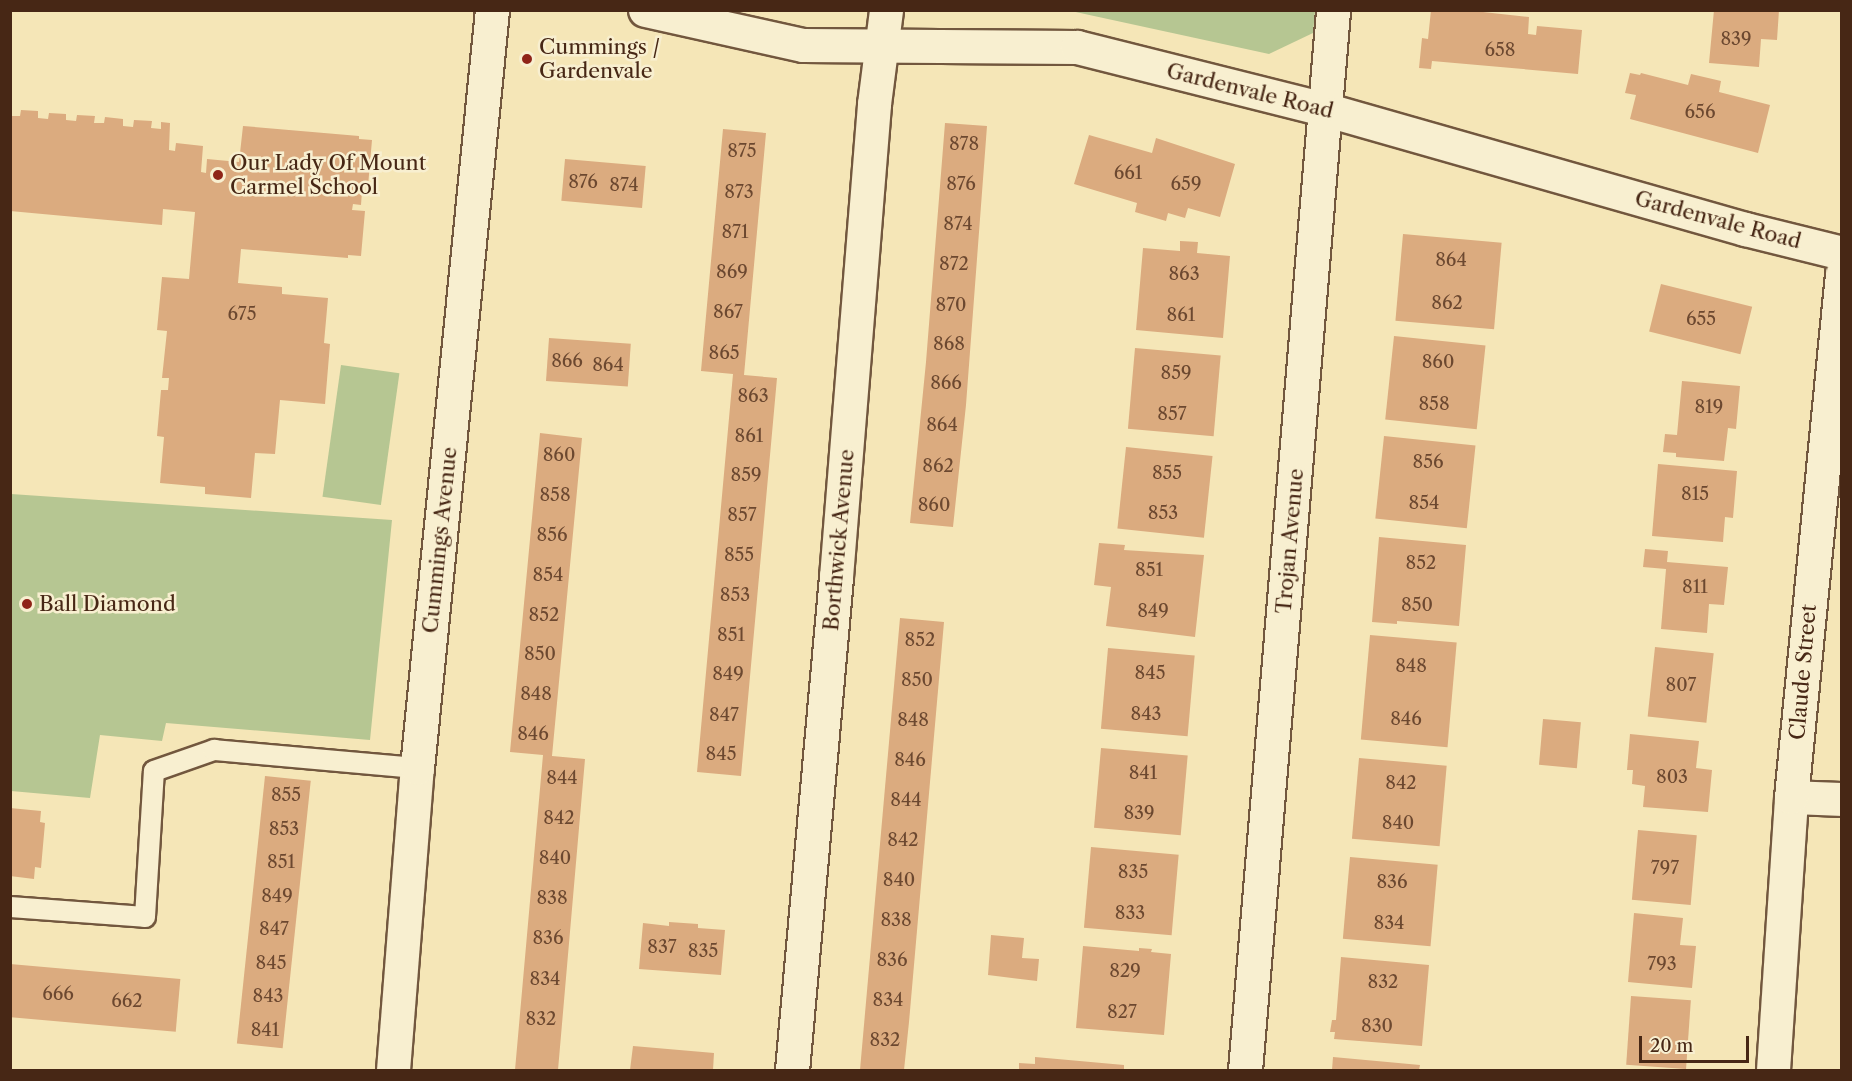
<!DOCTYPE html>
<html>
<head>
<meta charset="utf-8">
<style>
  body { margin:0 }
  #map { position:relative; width:1852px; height:1081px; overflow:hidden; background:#f5e6b7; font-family:"Libre Caslon Text",serif }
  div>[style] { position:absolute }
  .green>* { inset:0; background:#b6c692; transform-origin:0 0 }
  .building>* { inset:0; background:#dbab7f; transform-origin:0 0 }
  .roads { filter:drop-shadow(2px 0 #72573e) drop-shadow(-2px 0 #72573e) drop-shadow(0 2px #72573e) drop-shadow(0 -2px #72573e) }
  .service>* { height:20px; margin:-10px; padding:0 10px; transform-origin:10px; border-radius:10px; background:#f8efd0 }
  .minor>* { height:33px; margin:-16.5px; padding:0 16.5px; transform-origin:16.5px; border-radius:16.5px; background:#f8efd0 }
  .tertiary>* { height:33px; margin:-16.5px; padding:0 16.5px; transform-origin:16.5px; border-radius:16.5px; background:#f8efd0 }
  .dots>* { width:16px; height:16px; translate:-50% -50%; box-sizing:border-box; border:3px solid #f8efd0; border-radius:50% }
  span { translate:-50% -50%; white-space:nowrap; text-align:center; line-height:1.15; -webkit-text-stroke:5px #f8efd0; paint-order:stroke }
  .number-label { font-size:18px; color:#6c4830 }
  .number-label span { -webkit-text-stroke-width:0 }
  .poi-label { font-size:21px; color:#472715 }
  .left { translate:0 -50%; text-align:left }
  .street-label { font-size:21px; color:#472715 }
  .frame { position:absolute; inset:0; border:12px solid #472715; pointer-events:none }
  .scale { position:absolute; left:1639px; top:1036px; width:110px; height:27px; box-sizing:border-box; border:3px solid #472715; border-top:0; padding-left:8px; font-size:18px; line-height:21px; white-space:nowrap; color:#472715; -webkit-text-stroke:4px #f8efd0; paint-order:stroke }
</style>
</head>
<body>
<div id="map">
  <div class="green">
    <i style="clip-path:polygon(1071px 11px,1315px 10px,1315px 11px,1313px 33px,1269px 54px)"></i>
    <i style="left:341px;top:365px;width:59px;height:133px;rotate:8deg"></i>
    <i style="clip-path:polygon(11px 494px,392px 520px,370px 740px,166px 723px,162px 741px,100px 735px,90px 798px,11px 791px)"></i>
  </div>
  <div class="building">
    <i style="clip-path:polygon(1431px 10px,1465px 10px,1529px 17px,1528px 34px,1536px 35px,1537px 26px,1582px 30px,1578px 74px,1432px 61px,1431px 69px,1419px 68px,1422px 38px,1428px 39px)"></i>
    <i style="clip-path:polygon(1714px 10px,1779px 10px,1777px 40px,1761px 39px,1759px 67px,1709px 63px)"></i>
    <i style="clip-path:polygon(1630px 73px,1640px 75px,1641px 73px,1688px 85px,1691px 74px,1721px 81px,1719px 92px,1770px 105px,1758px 153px,1630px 119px,1636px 95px,1625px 93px)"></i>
    <i style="clip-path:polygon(21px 110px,38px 111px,38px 118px,48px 119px,49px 113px,66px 114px,66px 120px,76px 121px,77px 115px,95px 116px,94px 123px,104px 123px,105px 117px,123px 119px,123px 126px,133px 127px,134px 120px,152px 121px,151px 128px,161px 129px,161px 122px,170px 123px,169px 150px,175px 151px,176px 143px,203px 146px,201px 172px,206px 173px,207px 159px,239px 162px,243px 126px,359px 136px,359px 139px,372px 140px,368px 186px,354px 184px,354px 190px,362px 191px,361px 205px,353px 204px,352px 210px,365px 211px,361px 256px,348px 255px,348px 258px,241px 249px,238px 283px,282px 287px,282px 294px,328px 298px,324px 343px,330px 344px,325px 404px,280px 400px,275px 454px,255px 453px,251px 498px,205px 494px,205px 487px,160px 483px,164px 437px,157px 436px,161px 390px,168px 390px,169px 378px,162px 378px,167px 331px,157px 330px,162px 277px,189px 279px,195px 212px,163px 209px,162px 225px,10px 211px,10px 116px,20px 116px)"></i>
    <i style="clip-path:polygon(945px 123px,987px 126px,966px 405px,953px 527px,910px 523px,926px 362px)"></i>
    <i style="clip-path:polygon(723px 129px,766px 133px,744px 375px,777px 378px,741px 776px,697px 772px,733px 374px,701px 371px)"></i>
    <i style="clip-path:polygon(1089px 135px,1152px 153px,1156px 138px,1235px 164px,1220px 217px,1188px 208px,1185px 218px,1168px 213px,1166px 221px,1135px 212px,1137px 203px,1074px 184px)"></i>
    <i style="left:565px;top:159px;width:81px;height:42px;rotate:5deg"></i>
    <i style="left:1403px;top:234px;width:99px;height:87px;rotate:5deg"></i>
    <i style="clip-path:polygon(1180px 241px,1198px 242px,1197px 253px,1230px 256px,1223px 338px,1136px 330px,1143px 248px,1180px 251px)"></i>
    <i style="left:1661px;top:284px;width:94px;height:49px;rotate:14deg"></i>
    <i style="left:1394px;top:336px;width:92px;height:84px;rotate:6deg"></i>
    <i style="left:549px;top:338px;width:82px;height:43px;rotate:4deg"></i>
    <i style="left:1135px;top:348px;width:86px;height:81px;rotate:5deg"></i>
    <i style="clip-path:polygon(1682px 381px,1740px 386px,1736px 429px,1728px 428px,1724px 461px,1676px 457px,1676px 453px,1663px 452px,1665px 434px,1677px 435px)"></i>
    <i style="clip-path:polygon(540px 433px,582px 438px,552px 756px,585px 759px,558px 1070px,515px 1070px,543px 755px,510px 752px)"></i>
    <i style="left:1384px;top:436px;width:92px;height:83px;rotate:6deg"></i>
    <i style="left:1126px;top:447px;width:87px;height:82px;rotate:6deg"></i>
    <i style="clip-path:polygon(1658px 464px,1737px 471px,1733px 518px,1725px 517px,1723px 542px,1652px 536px)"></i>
    <i style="clip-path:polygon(1379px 537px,1466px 545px,1459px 626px,1397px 621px,1397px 624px,1372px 622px)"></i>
    <i style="clip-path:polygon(1099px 543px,1125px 545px,1124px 550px,1204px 555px,1195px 637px,1106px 626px,1111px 587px,1094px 585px)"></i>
    <i style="clip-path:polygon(1645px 549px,1668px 551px,1667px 562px,1728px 567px,1724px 605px,1709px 604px,1707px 633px,1661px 629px,1666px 569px,1643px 567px)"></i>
    <i style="clip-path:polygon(900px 618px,944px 622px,909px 1022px,904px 1070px,860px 1070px)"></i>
    <i style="left:1370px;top:635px;width:87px;height:105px;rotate:5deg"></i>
    <i style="left:1655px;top:647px;width:59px;height:70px;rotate:6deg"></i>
    <i style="left:1108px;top:648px;width:87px;height:81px;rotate:5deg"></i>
    <i style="left:1543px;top:719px;width:38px;height:46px;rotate:5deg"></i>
    <i style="clip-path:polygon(1630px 734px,1699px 741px,1696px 768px,1712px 770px,1708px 812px,1643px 807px,1645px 786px,1632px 784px,1633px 770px,1627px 770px)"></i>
    <i style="left:1101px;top:748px;width:87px;height:80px;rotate:5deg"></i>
    <i style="left:1359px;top:758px;width:88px;height:81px;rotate:5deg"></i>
    <i style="left:265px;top:776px;width:46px;height:269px;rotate:6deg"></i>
    <i style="clip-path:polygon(10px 808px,41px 811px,40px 822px,45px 823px,41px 868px,35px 867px,34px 879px,10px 876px)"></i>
    <i style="left:1638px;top:830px;width:59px;height:70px;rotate:5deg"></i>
    <i style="left:1091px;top:847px;width:88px;height:81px;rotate:5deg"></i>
    <i style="left:1350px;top:857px;width:88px;height:82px;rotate:5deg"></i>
    <i style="clip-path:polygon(1634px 913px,1683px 918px,1680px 945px,1696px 946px,1692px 988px,1628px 982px)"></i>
    <i style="clip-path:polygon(669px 922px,698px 924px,698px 928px,725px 930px,721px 975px,639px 969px,643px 923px,669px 926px)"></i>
    <i style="clip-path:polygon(991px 935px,1024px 938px,1022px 958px,1039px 959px,1037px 981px,988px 975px)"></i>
    <i style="clip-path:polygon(1083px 946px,1139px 951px,1139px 948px,1152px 949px,1151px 952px,1171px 954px,1164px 1035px,1076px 1028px)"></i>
    <i style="clip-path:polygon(1341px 957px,1429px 965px,1422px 1046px,1334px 1039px,1335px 1032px,1330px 1032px,1332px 1020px,1336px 1020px)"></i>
    <i style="left:10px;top:964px;width:171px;height:53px;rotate:5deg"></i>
    <i style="left:1631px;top:996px;width:60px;height:69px;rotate:4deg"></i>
    <i style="clip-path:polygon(633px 1046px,714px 1053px,713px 1070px,630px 1070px)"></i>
    <i style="clip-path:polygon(1035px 1057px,1124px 1065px,1124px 1070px,1019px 1070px,1019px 1063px,1035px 1064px)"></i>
    <i style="clip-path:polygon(1333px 1057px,1420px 1065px,1419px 1070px,1332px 1070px)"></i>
  </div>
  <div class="roads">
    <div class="service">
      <i style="left:10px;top:907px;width:135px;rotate:4.2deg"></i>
      <i style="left:145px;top:917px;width:146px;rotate:-86.5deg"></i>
      <i style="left:154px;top:771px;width:64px;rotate:-19.3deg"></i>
      <i style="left:214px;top:750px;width:204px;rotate:5.1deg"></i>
    </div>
    <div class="minor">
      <i style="left:645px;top:10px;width:162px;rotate:12.5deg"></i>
      <i style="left:803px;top:45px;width:274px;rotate:0.4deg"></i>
      <i style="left:1077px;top:47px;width:258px;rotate:14.1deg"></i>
      <i style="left:1327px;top:110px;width:435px;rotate:15.9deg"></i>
      <i style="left:1745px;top:229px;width:100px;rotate:13.9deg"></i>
      <i style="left:1791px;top:797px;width:51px;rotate:2.2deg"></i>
      <i style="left:792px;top:1070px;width:495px;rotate:-84.9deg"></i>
      <i style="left:836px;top:577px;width:475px;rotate:-85.4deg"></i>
      <i style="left:874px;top:104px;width:95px;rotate:-82.7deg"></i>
      <i style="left:1245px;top:1070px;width:1064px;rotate:-85.25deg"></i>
      <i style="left:1773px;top:1070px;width:274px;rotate:-86.2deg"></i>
      <i style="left:1791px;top:797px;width:525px;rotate:-84.43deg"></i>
    </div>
    <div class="tertiary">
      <i style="left:393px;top:1070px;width:303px;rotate:-85.5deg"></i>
      <i style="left:417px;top:768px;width:762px;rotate:-84.35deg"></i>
    </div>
  </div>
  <div class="dots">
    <i style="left:527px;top:59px;background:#8f2418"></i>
    <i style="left:218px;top:175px;background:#8f2418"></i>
    <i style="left:27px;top:604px;background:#8f2418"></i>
  </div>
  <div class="number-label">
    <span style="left:1736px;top:39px">839</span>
    <span style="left:1500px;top:50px">658</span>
    <span style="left:1700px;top:112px">656</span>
    <span style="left:964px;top:144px">878</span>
    <span style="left:742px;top:151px">875</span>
    <span style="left:1128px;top:173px">661</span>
    <span style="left:583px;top:182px">876</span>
    <span style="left:961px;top:184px">876</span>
    <span style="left:1186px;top:184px">659</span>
    <span style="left:624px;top:185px">874</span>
    <span style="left:739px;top:192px">873</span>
    <span style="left:958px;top:224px">874</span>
    <span style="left:735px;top:232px">871</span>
    <span style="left:1451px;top:260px">864</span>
    <span style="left:954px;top:264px">872</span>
    <span style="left:732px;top:272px">869</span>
    <span style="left:1184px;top:274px">863</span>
    <span style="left:1447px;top:303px">862</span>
    <span style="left:951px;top:305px">870</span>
    <span style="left:728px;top:312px">867</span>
    <span style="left:242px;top:314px">675</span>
    <span style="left:1181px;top:315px">861</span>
    <span style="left:1701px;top:319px">655</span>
    <span style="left:949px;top:344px">868</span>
    <span style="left:724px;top:353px">865</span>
    <span style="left:567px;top:361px">866</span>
    <span style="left:1438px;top:362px">860</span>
    <span style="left:608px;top:365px">864</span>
    <span style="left:1176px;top:373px">859</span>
    <span style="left:946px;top:383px">866</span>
    <span style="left:753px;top:396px">863</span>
    <span style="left:1434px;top:404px">858</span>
    <span style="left:1709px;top:407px">819</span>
    <span style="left:1172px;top:414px">857</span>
    <span style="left:942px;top:425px">864</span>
    <span style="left:749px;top:436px">861</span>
    <span style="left:559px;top:455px">860</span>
    <span style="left:1428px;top:462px">856</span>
    <span style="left:938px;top:466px">862</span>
    <span style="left:1167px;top:473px">855</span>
    <span style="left:746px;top:475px">859</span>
    <span style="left:1695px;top:494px">815</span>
    <span style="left:555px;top:495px">858</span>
    <span style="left:1424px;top:503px">854</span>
    <span style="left:934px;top:505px">860</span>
    <span style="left:1163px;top:513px">853</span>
    <span style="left:742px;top:515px">857</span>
    <span style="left:552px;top:535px">856</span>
    <span style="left:739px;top:555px">855</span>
    <span style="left:1421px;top:563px">852</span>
    <span style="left:1149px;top:570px">851</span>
    <span style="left:548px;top:575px">854</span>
    <span style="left:1695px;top:587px">811</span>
    <span style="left:735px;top:595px">853</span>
    <span style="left:1417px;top:605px">850</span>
    <span style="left:1153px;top:611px">849</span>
    <span style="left:544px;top:615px">852</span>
    <span style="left:731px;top:635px">851</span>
    <span style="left:920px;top:640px">852</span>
    <span style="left:540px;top:654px">850</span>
    <span style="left:1411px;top:666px">848</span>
    <span style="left:1150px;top:673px">845</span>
    <span style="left:728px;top:674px">849</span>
    <span style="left:917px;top:680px">850</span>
    <span style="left:1681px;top:685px">807</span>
    <span style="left:536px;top:694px">848</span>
    <span style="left:1146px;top:714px">843</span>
    <span style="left:724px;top:715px">847</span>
    <span style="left:1406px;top:719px">846</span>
    <span style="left:913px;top:720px">848</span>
    <span style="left:533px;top:734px">846</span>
    <span style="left:721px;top:754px">845</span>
    <span style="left:910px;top:760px">846</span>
    <span style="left:1143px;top:773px">841</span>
    <span style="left:1672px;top:777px">803</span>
    <span style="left:562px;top:778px">844</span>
    <span style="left:1401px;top:783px">842</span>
    <span style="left:286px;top:795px">855</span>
    <span style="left:906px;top:800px">844</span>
    <span style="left:1139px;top:813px">839</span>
    <span style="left:559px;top:818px">842</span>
    <span style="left:1398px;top:823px">840</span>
    <span style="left:284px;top:829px">853</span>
    <span style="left:903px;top:840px">842</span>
    <span style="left:555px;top:858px">840</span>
    <span style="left:281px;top:862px">851</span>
    <span style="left:1665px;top:868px">797</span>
    <span style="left:1133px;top:872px">835</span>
    <span style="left:899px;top:880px">840</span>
    <span style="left:1392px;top:882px">836</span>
    <span style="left:277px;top:896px">849</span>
    <span style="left:552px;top:898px">838</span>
    <span style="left:1130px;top:913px">833</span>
    <span style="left:896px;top:920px">838</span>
    <span style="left:1389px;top:923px">834</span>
    <span style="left:274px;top:929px">847</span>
    <span style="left:548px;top:938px">836</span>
    <span style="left:662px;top:947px">837</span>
    <span style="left:703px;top:951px">835</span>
    <span style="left:892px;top:960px">836</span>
    <span style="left:271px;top:963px">845</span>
    <span style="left:1662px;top:964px">793</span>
    <span style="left:1125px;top:971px">829</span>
    <span style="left:545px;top:979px">834</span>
    <span style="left:1383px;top:982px">832</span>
    <span style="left:58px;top:994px">666</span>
    <span style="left:268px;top:996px">843</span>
    <span style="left:888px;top:1000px">834</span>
    <span style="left:127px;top:1001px">662</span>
    <span style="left:1122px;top:1012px">827</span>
    <span style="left:541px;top:1019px">832</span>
    <span style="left:1377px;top:1026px">830</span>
    <span style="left:265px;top:1030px">841</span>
    <span style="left:885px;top:1040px">832</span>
  </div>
  <div class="poi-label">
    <span class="left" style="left:539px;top:59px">Cummings /<br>Gardenvale</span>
    <span class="left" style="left:230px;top:175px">Our Lady Of Mount<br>Carmel School</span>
    <span class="left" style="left:39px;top:604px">Ball Diamond</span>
  </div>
  <div class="street-label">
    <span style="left:1250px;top:91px;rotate:14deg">Gardenvale Road</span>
    <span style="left:1718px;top:220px;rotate:15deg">Gardenvale Road</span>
    <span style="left:440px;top:540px;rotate:-84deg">Cummings Avenue</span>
    <span style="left:839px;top:540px;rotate:-85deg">Borthwick Avenue</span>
    <span style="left:1290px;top:541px;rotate:-85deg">Trojan Avenue</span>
    <span style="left:1803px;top:672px;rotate:-85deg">Claude Street</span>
  </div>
  <div class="frame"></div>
  <div class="scale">20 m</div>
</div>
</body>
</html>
